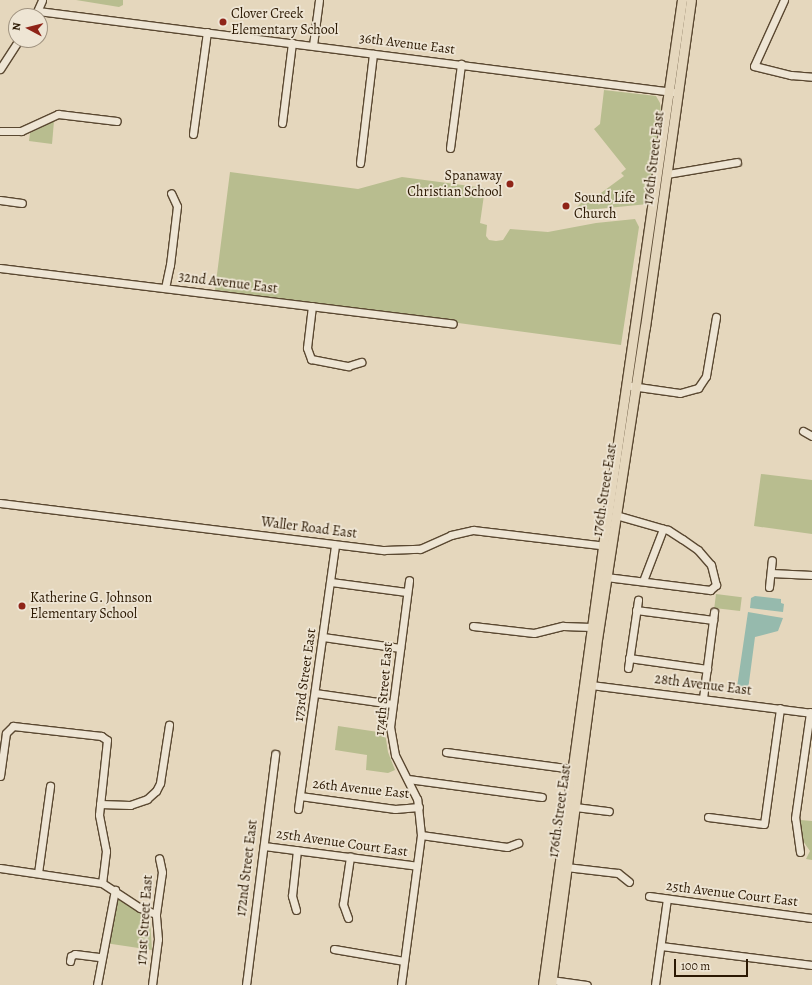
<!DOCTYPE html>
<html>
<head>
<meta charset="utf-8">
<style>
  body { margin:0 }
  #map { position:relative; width:812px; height:985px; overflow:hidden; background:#e5d7bd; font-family:Alegreya,serif }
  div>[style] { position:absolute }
  .green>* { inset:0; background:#b8bd8f; transform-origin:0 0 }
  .water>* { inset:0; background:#96baad }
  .roads { filter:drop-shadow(1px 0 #5a4831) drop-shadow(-1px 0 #5a4831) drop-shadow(0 1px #5a4831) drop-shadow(0 -1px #5a4831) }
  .minor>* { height:7px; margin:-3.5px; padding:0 3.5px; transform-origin:3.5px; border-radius:3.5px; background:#eee5d4 }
  .major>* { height:9px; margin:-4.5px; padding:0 4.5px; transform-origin:4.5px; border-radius:4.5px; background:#e5d7bd }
  .dots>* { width:11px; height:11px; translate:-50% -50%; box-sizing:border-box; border:2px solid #eee5d4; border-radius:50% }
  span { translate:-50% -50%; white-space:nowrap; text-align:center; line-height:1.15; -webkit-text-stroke:3.5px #eee5d4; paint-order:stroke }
  .poi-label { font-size:14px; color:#2b1802 }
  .left { translate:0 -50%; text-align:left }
  .right { translate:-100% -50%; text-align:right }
  .street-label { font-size:14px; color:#2b1802 }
  .north { position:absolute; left:8px; top:8px; width:40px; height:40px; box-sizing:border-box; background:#eee5d4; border:1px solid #a09380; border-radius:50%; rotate:277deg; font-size:11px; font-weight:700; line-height:16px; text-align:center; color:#2b1802 }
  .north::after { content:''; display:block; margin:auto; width:14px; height:18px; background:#8f2418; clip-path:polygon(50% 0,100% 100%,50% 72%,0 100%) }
  .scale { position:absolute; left:674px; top:959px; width:74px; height:18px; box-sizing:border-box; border:2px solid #2b1802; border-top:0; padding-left:5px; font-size:12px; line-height:14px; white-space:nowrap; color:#2b1802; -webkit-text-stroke:3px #eee5d4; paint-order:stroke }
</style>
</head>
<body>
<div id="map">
  <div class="green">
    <i style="clip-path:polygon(76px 0,123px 0,123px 5px,119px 7px)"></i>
    <i style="clip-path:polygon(604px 90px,656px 96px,660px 103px,661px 114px,648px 204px,577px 211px,577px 207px,583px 201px,586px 204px,624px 176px,621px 173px,626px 169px,594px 129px,600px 124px)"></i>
    <i style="clip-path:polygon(54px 121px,52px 144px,29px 141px,30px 133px)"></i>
    <i style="clip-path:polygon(230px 172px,358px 189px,402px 177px,485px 188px,480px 223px,487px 225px,486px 236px,489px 240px,496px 241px,503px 240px,510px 229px,548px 232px,596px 223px,635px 219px,639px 227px,621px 345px,215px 290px)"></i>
    <i style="clip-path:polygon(761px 474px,812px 480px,812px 534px,754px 526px)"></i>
    <i style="left:716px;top:594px;width:26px;height:14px;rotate:7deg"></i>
    <i style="clip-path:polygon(338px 726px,385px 733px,388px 752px,395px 770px,388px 773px,366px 770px,367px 755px,335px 750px)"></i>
    <i style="clip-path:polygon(800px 820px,812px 821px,812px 860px,806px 859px,810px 851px,803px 841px)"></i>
    <i style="clip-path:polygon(115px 899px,120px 899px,150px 918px,152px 950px,105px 943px)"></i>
  </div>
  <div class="water">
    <i style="clip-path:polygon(755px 596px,781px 599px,781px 603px,784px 604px,783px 612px,750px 608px,751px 598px)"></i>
    <i style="clip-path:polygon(748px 612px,783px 618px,778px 631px,755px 637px,748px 690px,744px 691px,737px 687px)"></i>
  </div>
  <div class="roads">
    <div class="minor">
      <i style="left:784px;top:0;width:72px;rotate:114.4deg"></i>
      <i style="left:754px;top:66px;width:38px;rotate:14deg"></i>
      <i style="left:791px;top:75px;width:21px;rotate:5deg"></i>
      <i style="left:38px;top:11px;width:640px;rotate:7.27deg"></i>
      <i style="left:35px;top:16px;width:17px;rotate:-66deg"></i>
      <i style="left:313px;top:45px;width:45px;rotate:-82.4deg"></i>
      <i style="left:0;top:69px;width:35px;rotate:-57deg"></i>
      <i style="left:282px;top:123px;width:81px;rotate:-82.9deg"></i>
      <i style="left:0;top:131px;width:21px"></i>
      <i style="left:21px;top:131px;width:41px;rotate:-24.7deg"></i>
      <i style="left:58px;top:114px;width:59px;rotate:6.8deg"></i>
      <i style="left:193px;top:134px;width:103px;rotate:-82.2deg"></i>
      <i style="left:450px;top:148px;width:85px;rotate:-82.5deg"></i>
      <i style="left:360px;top:163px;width:110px;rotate:-83.2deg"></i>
      <i style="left:667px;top:174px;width:71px;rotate:-9.7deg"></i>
      <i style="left:0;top:200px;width:22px;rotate:8deg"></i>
      <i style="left:0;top:268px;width:456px;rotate:7deg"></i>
      <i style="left:165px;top:288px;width:24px;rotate:-78deg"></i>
      <i style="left:170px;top:265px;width:59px;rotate:-83.2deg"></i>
      <i style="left:177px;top:206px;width:14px;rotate:-115deg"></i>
      <i style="left:312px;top:306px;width:42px;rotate:96.8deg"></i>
      <i style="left:307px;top:348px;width:12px;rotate:70deg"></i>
      <i style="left:311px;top:359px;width:38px;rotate:11deg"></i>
      <i style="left:348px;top:366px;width:14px;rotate:-17deg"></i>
      <i style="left:631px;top:386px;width:49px;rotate:8.1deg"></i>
      <i style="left:680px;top:393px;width:19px;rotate:-16deg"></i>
      <i style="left:698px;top:388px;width:14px;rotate:-56deg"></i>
      <i style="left:706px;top:376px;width:60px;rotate:-80.4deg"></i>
      <i style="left:803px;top:431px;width:10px;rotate:29deg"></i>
      <i style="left:0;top:503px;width:387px;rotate:7deg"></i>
      <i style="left:384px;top:550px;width:36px;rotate:-2deg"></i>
      <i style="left:420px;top:549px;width:34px;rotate:-24deg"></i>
      <i style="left:451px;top:535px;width:23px;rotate:-13deg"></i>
      <i style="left:473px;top:530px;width:136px;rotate:6.8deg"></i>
      <i style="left:771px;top:573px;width:41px;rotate:2.8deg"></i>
      <i style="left:606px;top:577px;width:105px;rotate:7.1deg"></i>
      <i style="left:710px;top:590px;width:8px;rotate:-40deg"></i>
      <i style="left:716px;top:585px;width:21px;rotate:-104deg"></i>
      <i style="left:711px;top:565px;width:20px;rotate:-131deg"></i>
      <i style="left:698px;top:550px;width:19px;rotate:-145deg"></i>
      <i style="left:682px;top:539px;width:17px;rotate:-147deg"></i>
      <i style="left:668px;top:530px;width:54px;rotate:-163.9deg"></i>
      <i style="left:643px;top:581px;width:56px;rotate:-69deg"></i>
      <i style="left:331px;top:582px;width:76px;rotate:7.6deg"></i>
      <i style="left:769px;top:587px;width:27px;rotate:-84deg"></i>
      <i style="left:636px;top:610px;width:78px;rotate:7.4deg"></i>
      <i style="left:473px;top:626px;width:61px;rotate:6.5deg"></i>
      <i style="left:534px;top:633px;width:30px;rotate:-14deg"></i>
      <i style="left:563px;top:626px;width:28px;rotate:2deg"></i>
      <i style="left:323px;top:637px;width:78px;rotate:8.1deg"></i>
      <i style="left:629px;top:658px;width:79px;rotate:8deg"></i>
      <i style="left:628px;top:668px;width:69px;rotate:-81.6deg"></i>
      <i style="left:591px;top:685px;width:223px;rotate:7.2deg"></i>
      <i style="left:315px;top:693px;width:78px;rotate:8.1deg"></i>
      <i style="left:703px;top:698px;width:87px;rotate:-82.7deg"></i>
      <i style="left:446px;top:752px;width:128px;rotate:7.6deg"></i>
      <i style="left:0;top:776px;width:43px;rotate:-82.1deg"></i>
      <i style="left:6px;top:733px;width:10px;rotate:-45deg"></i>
      <i style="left:13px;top:726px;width:89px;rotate:6.5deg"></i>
      <i style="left:101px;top:736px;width:7px;rotate:34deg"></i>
      <i style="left:107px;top:740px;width:75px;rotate:96.1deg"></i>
      <i style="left:99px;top:815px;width:37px;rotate:79deg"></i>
      <i style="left:106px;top:851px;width:32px;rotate:97deg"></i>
      <i style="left:408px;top:779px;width:135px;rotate:7.7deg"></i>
      <i style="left:300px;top:796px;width:96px;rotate:7.8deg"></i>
      <i style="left:395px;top:809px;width:24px;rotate:-5deg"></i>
      <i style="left:100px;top:804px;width:30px;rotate:2deg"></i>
      <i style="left:130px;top:805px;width:18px;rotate:-19deg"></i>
      <i style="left:147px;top:799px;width:12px;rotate:-42deg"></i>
      <i style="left:156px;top:791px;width:9px;rotate:-63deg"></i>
      <i style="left:160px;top:783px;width:59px;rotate:-81.2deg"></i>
      <i style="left:575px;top:807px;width:34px;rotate:7deg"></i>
      <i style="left:298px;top:809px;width:267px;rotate:-82deg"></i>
      <i style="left:708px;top:817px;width:56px;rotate:7.1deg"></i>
      <i style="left:764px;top:824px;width:117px;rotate:-82.1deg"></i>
      <i style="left:421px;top:835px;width:87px;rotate:7.9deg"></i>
      <i style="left:507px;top:847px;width:12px;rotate:-20deg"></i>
      <i style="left:264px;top:846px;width:154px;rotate:7.4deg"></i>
      <i style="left:800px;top:852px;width:34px;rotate:-98deg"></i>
      <i style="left:795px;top:818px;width:107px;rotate:-81.9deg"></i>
      <i style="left:566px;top:867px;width:52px;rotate:6.6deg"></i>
      <i style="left:618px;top:873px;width:14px;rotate:39deg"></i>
      <i style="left:0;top:868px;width:103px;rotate:8.4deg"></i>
      <i style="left:102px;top:883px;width:45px;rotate:33.3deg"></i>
      <i style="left:140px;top:908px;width:17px;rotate:21deg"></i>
      <i style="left:38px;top:873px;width:88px;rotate:-82.1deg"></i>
      <i style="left:649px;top:896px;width:164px;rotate:7.7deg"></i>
      <i style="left:296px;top:910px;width:15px;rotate:-106deg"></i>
      <i style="left:292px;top:896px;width:46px;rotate:-83.8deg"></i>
      <i style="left:348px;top:918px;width:15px;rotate:-110deg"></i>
      <i style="left:343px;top:904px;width:48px;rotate:-81.5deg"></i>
      <i style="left:661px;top:946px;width:152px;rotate:7.2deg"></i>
      <i style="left:334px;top:949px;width:71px;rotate:9.7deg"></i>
      <i style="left:70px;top:961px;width:5px;rotate:-79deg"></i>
      <i style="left:71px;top:956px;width:4px;rotate:-27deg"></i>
      <i style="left:75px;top:954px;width:26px;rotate:7deg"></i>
      <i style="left:551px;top:980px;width:36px;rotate:8deg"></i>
      <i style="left:97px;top:985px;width:97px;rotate:-79.3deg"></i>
      <i style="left:152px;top:985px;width:46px;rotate:-82.6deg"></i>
      <i style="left:158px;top:939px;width:25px;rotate:-95deg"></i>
      <i style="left:156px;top:914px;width:42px;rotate:-81.9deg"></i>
      <i style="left:162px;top:872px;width:14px;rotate:-102deg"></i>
      <i style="left:246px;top:985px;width:233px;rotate:-82.8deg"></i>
      <i style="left:401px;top:985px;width:151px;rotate:-82.4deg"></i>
      <i style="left:421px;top:835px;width:36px;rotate:-96deg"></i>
      <i style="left:417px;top:799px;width:49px;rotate:-116.6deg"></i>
      <i style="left:395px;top:755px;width:28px;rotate:-100deg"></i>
      <i style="left:390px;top:727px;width:148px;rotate:-82.6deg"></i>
      <i style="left:655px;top:985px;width:87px;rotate:-82.1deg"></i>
    </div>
    <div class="major">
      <i style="left:543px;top:985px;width:443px;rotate:-82.2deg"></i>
      <i style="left:603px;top:546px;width:552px;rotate:-81.77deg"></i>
      <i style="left:551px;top:985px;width:342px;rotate:-82.4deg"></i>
      <i style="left:596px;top:646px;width:323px;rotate:-81.3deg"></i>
      <i style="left:645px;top:327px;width:330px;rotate:-82deg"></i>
    </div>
  </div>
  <div class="dots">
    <i style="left:223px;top:22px;background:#8f2418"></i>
    <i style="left:510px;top:184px;background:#8f2418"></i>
    <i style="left:566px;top:206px;background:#8f2418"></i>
    <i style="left:22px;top:606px;background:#8f2418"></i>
  </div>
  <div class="poi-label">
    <span class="left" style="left:231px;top:22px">Clover Creek<br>Elementary School</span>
    <span class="right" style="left:502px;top:184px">Spanaway<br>Christian School</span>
    <span class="left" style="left:574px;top:206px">Sound Life<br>Church</span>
    <span class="left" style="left:30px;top:606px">Katherine G. Johnson<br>Elementary School</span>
  </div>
  <div class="street-label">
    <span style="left:407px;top:44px;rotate:7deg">36th Avenue East</span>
    <span style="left:654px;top:158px;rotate:-83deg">176th Street East</span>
    <span style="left:228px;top:283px;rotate:7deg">32nd Avenue East</span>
    <span style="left:605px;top:490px;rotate:-81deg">176th Street East</span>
    <span style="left:309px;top:528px;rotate:7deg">Waller Road East</span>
    <span style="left:305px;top:675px;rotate:-82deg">173rd Street East</span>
    <span style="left:703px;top:685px;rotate:7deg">28th Avenue East</span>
    <span style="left:384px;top:689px;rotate:-85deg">174th Street East</span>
    <span style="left:361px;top:789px;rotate:6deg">26th Avenue East</span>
    <span style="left:560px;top:811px;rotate:-82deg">176th Street East</span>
    <span style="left:342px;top:843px;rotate:8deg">25th Avenue Court East</span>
    <span style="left:247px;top:868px;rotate:-83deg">172nd Street East</span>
    <span style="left:732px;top:894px;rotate:7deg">25th Avenue Court East</span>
    <span style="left:145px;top:920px;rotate:-86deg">171st Street East</span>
  </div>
  <div class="north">N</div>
  <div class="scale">100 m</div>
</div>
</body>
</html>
